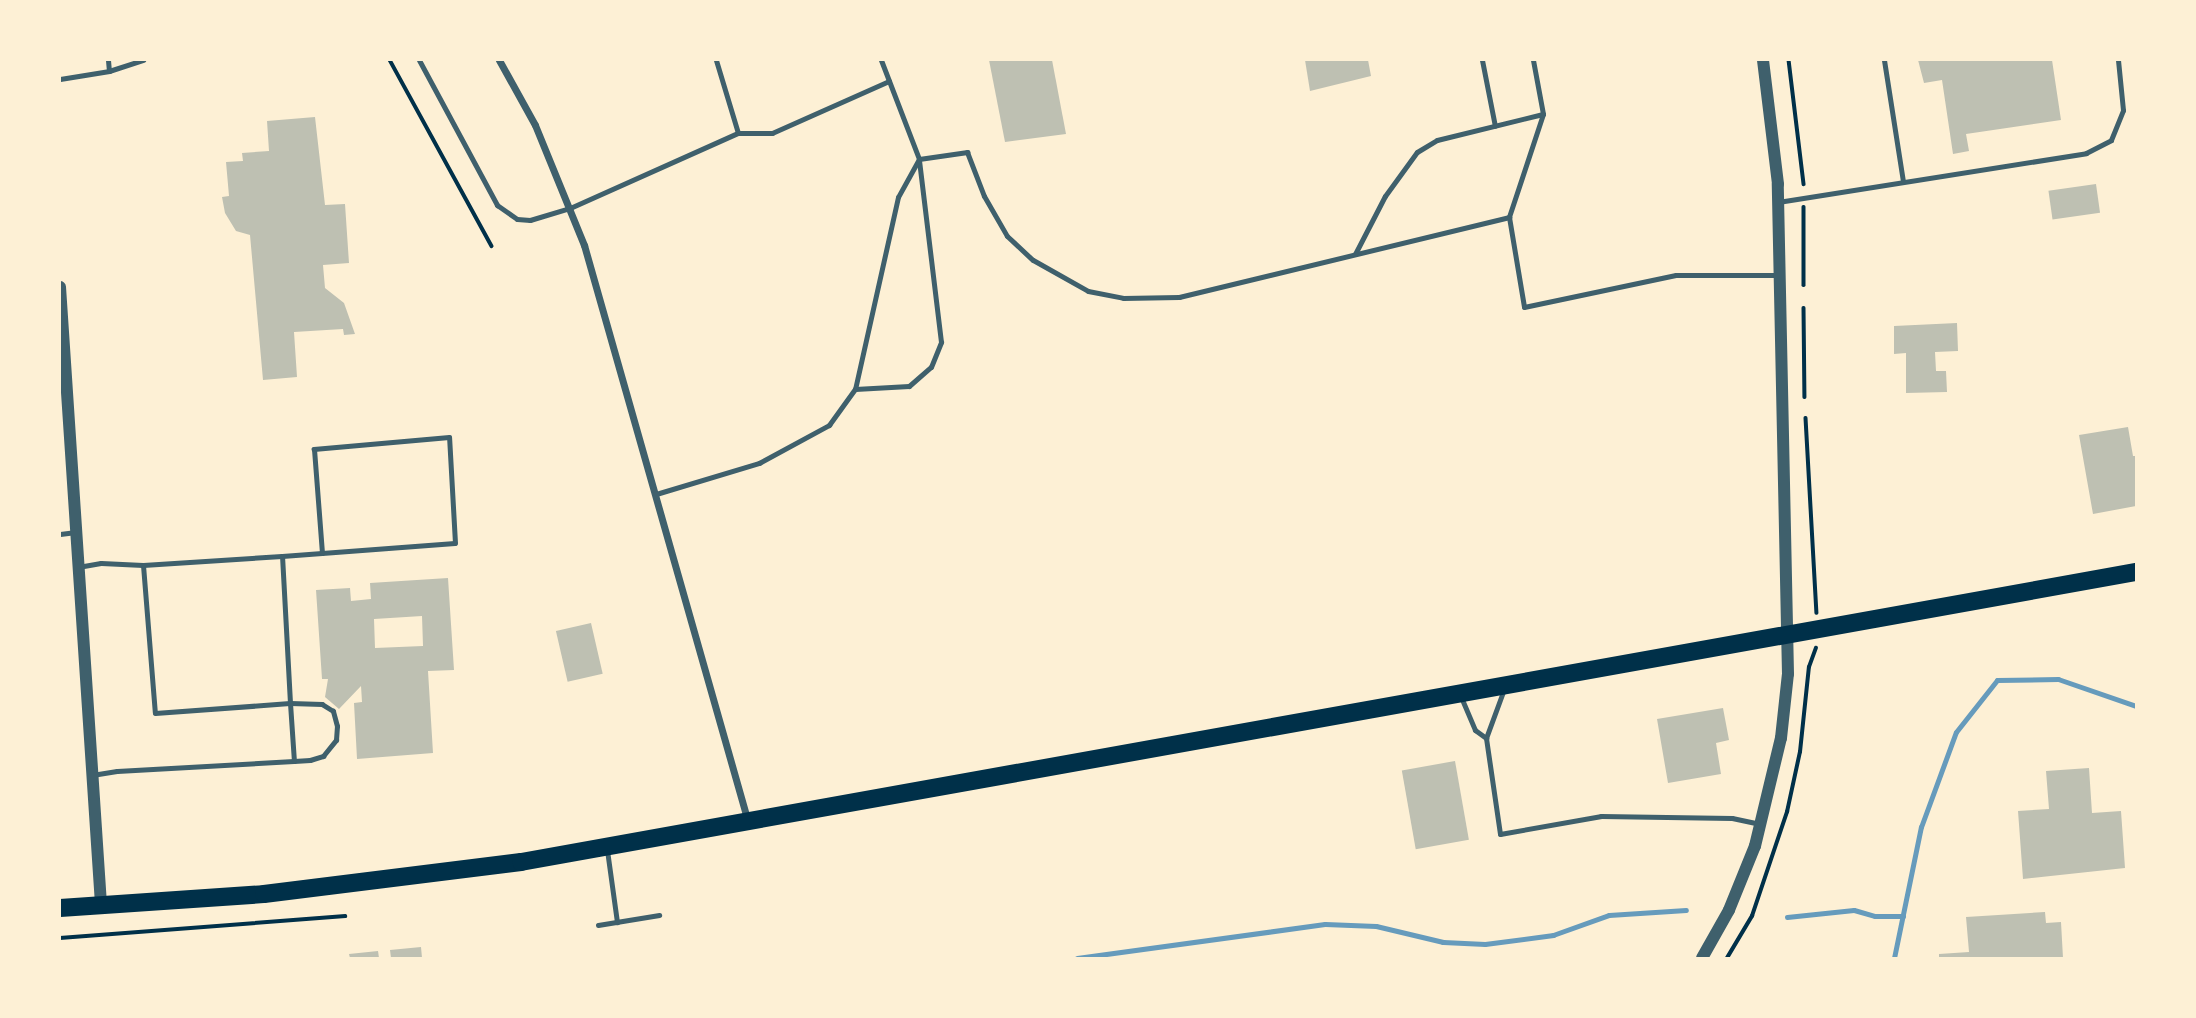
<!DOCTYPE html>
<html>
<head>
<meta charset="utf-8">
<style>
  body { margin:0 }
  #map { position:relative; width:2196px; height:1018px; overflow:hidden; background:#fdf0d5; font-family:"Crimson Pro",serif }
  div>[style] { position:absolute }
  .stream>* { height:5px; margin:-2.5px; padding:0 2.5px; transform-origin:2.5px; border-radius:2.5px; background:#669bbc }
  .building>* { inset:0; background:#bec0b2; transform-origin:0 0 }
  .path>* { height:3.5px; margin:-1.75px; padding:0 1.75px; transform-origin:1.75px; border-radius:1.75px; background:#003049 }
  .service>* { height:5px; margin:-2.5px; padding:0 2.5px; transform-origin:2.5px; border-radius:2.5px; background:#3f606c }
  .minor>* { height:7px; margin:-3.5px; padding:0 3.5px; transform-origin:3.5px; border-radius:3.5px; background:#3f606c }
  .tertiary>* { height:12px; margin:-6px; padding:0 6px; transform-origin:6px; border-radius:6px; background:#3f606c }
  .trunk>* { height:18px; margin:-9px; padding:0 9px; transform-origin:9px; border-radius:9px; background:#003049 }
  span { translate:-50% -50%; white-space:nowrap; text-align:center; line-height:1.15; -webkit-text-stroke:6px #fdf0d5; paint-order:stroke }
  .frame { position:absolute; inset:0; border:61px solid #fdf0d5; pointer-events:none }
</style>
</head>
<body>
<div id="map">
  <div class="stream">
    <i style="left:1787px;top:917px;width:67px;rotate:-6deg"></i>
    <i style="left:1854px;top:910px;width:22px;rotate:16deg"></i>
    <i style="left:1875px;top:916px;width:28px"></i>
    <i style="left:1077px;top:958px;width:250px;rotate:-7.8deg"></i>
    <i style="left:1325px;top:924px;width:51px;rotate:2.2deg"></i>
    <i style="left:1376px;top:926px;width:69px;rotate:13.4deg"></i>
    <i style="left:1443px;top:942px;width:42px;rotate:2.7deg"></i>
    <i style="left:1485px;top:944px;width:69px;rotate:-7.5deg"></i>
    <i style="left:1553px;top:935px;width:59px;rotate:-19.7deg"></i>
    <i style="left:1609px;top:915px;width:77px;rotate:-3.7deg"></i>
    <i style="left:1894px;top:958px;width:134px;rotate:-78.4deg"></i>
    <i style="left:1921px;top:827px;width:101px;rotate:-69.8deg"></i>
    <i style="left:1956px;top:732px;width:66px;rotate:-51.7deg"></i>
    <i style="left:1997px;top:680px;width:61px;rotate:-0.9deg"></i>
    <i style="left:2058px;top:679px;width:83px;rotate:19.1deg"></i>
  </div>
  <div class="building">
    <i style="clip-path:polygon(989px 60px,1052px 60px,1066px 134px,1005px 142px)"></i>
    <i style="clip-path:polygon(1305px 60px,1368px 60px,1371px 76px,1310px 91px)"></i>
    <i style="clip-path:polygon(1918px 60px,2052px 60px,2061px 120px,1966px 134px,1969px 151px,1953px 154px,1942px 80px,1924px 83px)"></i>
    <i style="clip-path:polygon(315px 117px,325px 205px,345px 204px,349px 263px,323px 265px,325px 288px,344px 303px,355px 334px,344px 335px,343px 329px,294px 332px,297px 377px,263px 380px,250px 235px,236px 231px,225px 213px,222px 197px,229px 196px,226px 162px,243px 161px,242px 153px,269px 151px,267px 121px)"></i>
    <i style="left:2096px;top:184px;width:29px;height:48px;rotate:82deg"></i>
    <i style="clip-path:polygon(1957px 323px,1958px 351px,1935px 352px,1936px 371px,1946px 371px,1947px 392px,1906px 393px,1906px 353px,1894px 354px,1894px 326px)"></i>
    <i style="clip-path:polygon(2128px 427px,2133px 456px,2136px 456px,2136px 506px,2093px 514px,2079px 435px)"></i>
    <i style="clip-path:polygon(evenodd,448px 578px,454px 670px,428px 671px,433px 753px,357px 759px,354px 703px,362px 702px,361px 686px,339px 709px,325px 697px,328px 679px,322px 679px,316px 590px,350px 588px,351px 601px,371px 599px,370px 583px,448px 578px,422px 616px,423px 646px,375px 648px,374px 619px,422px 616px)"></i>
    <i style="left:591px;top:623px;width:52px;height:36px;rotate:77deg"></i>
    <i style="clip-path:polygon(1723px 708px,1729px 740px,1716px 743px,1721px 774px,1668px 783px,1657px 719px)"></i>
    <i style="left:1455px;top:761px;width:80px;height:54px;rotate:80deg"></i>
    <i style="clip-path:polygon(2089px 768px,2092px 813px,2121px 811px,2125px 868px,2023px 879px,2018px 811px,2049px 809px,2046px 771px)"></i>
    <i style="clip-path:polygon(2045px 912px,2046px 923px,2061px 922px,2063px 958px,1939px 958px,1939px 954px,1969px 952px,1966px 917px)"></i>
    <i style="clip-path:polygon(421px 947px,422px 958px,391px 958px,390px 950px)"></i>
    <i style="clip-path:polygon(378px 951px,379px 958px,350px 958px,349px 954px)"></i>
  </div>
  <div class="path">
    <i style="left:390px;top:60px;width:212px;rotate:61.3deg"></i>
    <i style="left:1789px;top:60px;width:125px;rotate:83.1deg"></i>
    <i style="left:1804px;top:207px;width:78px;rotate:90deg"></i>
    <i style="left:1804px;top:308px;width:89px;rotate:89.4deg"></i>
    <i style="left:1806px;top:418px;width:195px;rotate:86.8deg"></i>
    <i style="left:60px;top:938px;width:286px;rotate:-4.4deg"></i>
    <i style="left:1727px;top:958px;width:49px;rotate:-59.2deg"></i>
    <i style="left:1752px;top:916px;width:110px;rotate:-71.4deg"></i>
    <i style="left:1787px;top:812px;width:61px;rotate:-77.8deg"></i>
    <i style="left:1800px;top:752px;width:85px;rotate:-84deg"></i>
    <i style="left:1809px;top:667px;width:20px;rotate:-70deg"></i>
  </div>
  <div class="service">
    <i style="left:108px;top:60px;width:11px;rotate:85deg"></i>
    <i style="left:419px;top:60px;width:165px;rotate:61.7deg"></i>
    <i style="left:497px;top:205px;width:24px;rotate:35deg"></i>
    <i style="left:517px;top:219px;width:13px;rotate:4deg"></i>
    <i style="left:530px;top:220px;width:42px;rotate:-16.7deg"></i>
    <i style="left:570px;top:208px;width:184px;rotate:-24.1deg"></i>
    <i style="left:738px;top:133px;width:76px;rotate:-106.8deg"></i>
    <i style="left:881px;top:60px;width:106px;rotate:69deg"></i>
    <i style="left:919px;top:159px;width:49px;rotate:-8.3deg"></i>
    <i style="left:967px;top:152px;width:47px;rotate:68.9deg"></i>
    <i style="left:984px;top:196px;width:46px;rotate:60.1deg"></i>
    <i style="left:1007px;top:236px;width:35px;rotate:43deg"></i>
    <i style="left:1033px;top:260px;width:63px;rotate:29.4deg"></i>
    <i style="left:1088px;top:291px;width:36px;rotate:11deg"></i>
    <i style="left:1123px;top:298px;width:56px;rotate:-1deg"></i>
    <i style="left:1179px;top:297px;width:340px;rotate:-13.6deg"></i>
    <i style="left:1482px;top:60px;width:67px;rotate:78.9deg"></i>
    <i style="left:1533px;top:60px;width:55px;rotate:79.5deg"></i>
    <i style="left:1543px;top:114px;width:108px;rotate:108.3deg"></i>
    <i style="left:1509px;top:217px;width:91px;rotate:80.5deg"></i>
    <i style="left:1524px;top:307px;width:155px;rotate:-11.9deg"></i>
    <i style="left:1676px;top:275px;width:104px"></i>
    <i style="left:1884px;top:60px;width:123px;rotate:81.1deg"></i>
    <i style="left:60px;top:79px;width:50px;rotate:-9.3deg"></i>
    <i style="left:109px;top:71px;width:36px;rotate:-18deg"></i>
    <i style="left:738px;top:133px;width:34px"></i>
    <i style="left:772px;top:133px;width:128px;rotate:-24deg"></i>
    <i style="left:1778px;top:202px;width:312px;rotate:-9deg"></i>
    <i style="left:2086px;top:153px;width:28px;rotate:-27deg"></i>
    <i style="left:2111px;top:140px;width:32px;rotate:-68deg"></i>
    <i style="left:2123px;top:110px;width:50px;rotate:-95.7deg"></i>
    <i style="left:1355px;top:254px;width:65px;rotate:-62.7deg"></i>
    <i style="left:1385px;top:196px;width:54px;rotate:-54deg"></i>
    <i style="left:1417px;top:152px;width:23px;rotate:-31deg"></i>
    <i style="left:1437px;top:140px;width:109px;rotate:-13.8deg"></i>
    <i style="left:656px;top:494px;width:108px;rotate:-16.8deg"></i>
    <i style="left:759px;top:463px;width:80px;rotate:-28.5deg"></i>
    <i style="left:829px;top:425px;width:44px;rotate:-54.2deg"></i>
    <i style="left:855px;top:389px;width:54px;rotate:-3.2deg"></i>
    <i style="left:909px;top:386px;width:29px;rotate:-41deg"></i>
    <i style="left:931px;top:367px;width:27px;rotate:-68deg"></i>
    <i style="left:941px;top:342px;width:184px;rotate:-96.9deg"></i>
    <i style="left:919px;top:159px;width:43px;rotate:118.9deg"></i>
    <i style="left:898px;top:197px;width:197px;rotate:102.6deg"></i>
    <i style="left:60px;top:534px;width:16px;rotate:-7deg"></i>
    <i style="left:143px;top:565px;width:148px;rotate:85.4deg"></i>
    <i style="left:155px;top:713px;width:135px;rotate:-4.2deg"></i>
    <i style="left:290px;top:703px;width:147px;rotate:-93.1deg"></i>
    <i style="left:78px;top:567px;width:23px;rotate:-10deg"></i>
    <i style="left:101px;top:563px;width:42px;rotate:2.7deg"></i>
    <i style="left:143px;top:565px;width:139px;rotate:-3.7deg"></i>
    <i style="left:282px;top:556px;width:40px;rotate:-4.3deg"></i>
    <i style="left:322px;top:553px;width:133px;rotate:-4.3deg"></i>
    <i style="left:455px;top:543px;width:106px;rotate:-93.2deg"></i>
    <i style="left:449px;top:437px;width:136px;rotate:174.9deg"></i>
    <i style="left:314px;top:449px;width:104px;rotate:85.6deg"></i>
    <i style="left:1504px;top:689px;width:52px;rotate:110.2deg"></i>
    <i style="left:1486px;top:738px;width:97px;rotate:81.7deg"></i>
    <i style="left:1500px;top:834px;width:103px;rotate:-10.1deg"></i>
    <i style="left:1601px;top:816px;width:131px;rotate:0.9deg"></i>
    <i style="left:1732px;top:818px;width:30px;rotate:12deg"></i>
    <i style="left:1461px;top:697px;width:36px;rotate:67deg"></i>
    <i style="left:1475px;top:730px;width:14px;rotate:36deg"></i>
    <i style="left:92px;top:775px;width:25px;rotate:-9deg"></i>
    <i style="left:117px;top:771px;width:177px;rotate:-3.2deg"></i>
    <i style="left:294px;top:761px;width:16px;rotate:-4deg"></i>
    <i style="left:310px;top:760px;width:14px;rotate:-17deg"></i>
    <i style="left:323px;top:756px;width:21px;rotate:-51deg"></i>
    <i style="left:336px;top:740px;width:14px;rotate:-86deg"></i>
    <i style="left:337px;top:726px;width:16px;rotate:-105deg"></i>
    <i style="left:333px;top:711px;width:13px;rotate:-148deg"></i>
    <i style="left:322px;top:704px;width:32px;rotate:-178deg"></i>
    <i style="left:290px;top:703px;width:58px;rotate:86.1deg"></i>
    <i style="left:607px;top:850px;width:73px;rotate:82.1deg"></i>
    <i style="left:598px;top:925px;width:62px;rotate:-9.3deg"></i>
  </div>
  <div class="minor">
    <i style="left:499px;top:60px;width:74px;rotate:61deg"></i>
    <i style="left:535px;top:125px;width:130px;rotate:67.8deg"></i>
    <i style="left:584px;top:245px;width:600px;rotate:74.13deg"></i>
  </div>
  <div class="tertiary">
    <i style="left:60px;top:287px;width:619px;rotate:86.2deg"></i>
    <i style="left:1702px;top:958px;width:55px;rotate:-60.6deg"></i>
    <i style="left:1729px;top:910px;width:69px;rotate:-67.9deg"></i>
    <i style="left:1755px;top:846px;width:111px;rotate:-76.5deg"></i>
    <i style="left:1781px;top:738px;width:64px;rotate:-83.8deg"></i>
    <i style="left:1788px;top:674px;width:490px;rotate:-91.2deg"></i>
    <i style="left:1778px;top:184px;width:125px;rotate:-96.9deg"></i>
  </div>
  <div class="trunk">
    <i style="left:60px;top:908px;width:204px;rotate:-3.9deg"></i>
    <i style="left:264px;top:894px;width:259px;rotate:-7.1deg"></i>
    <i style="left:521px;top:862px;width:1641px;rotate:-10.18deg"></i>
  </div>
  <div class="frame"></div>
</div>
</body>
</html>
